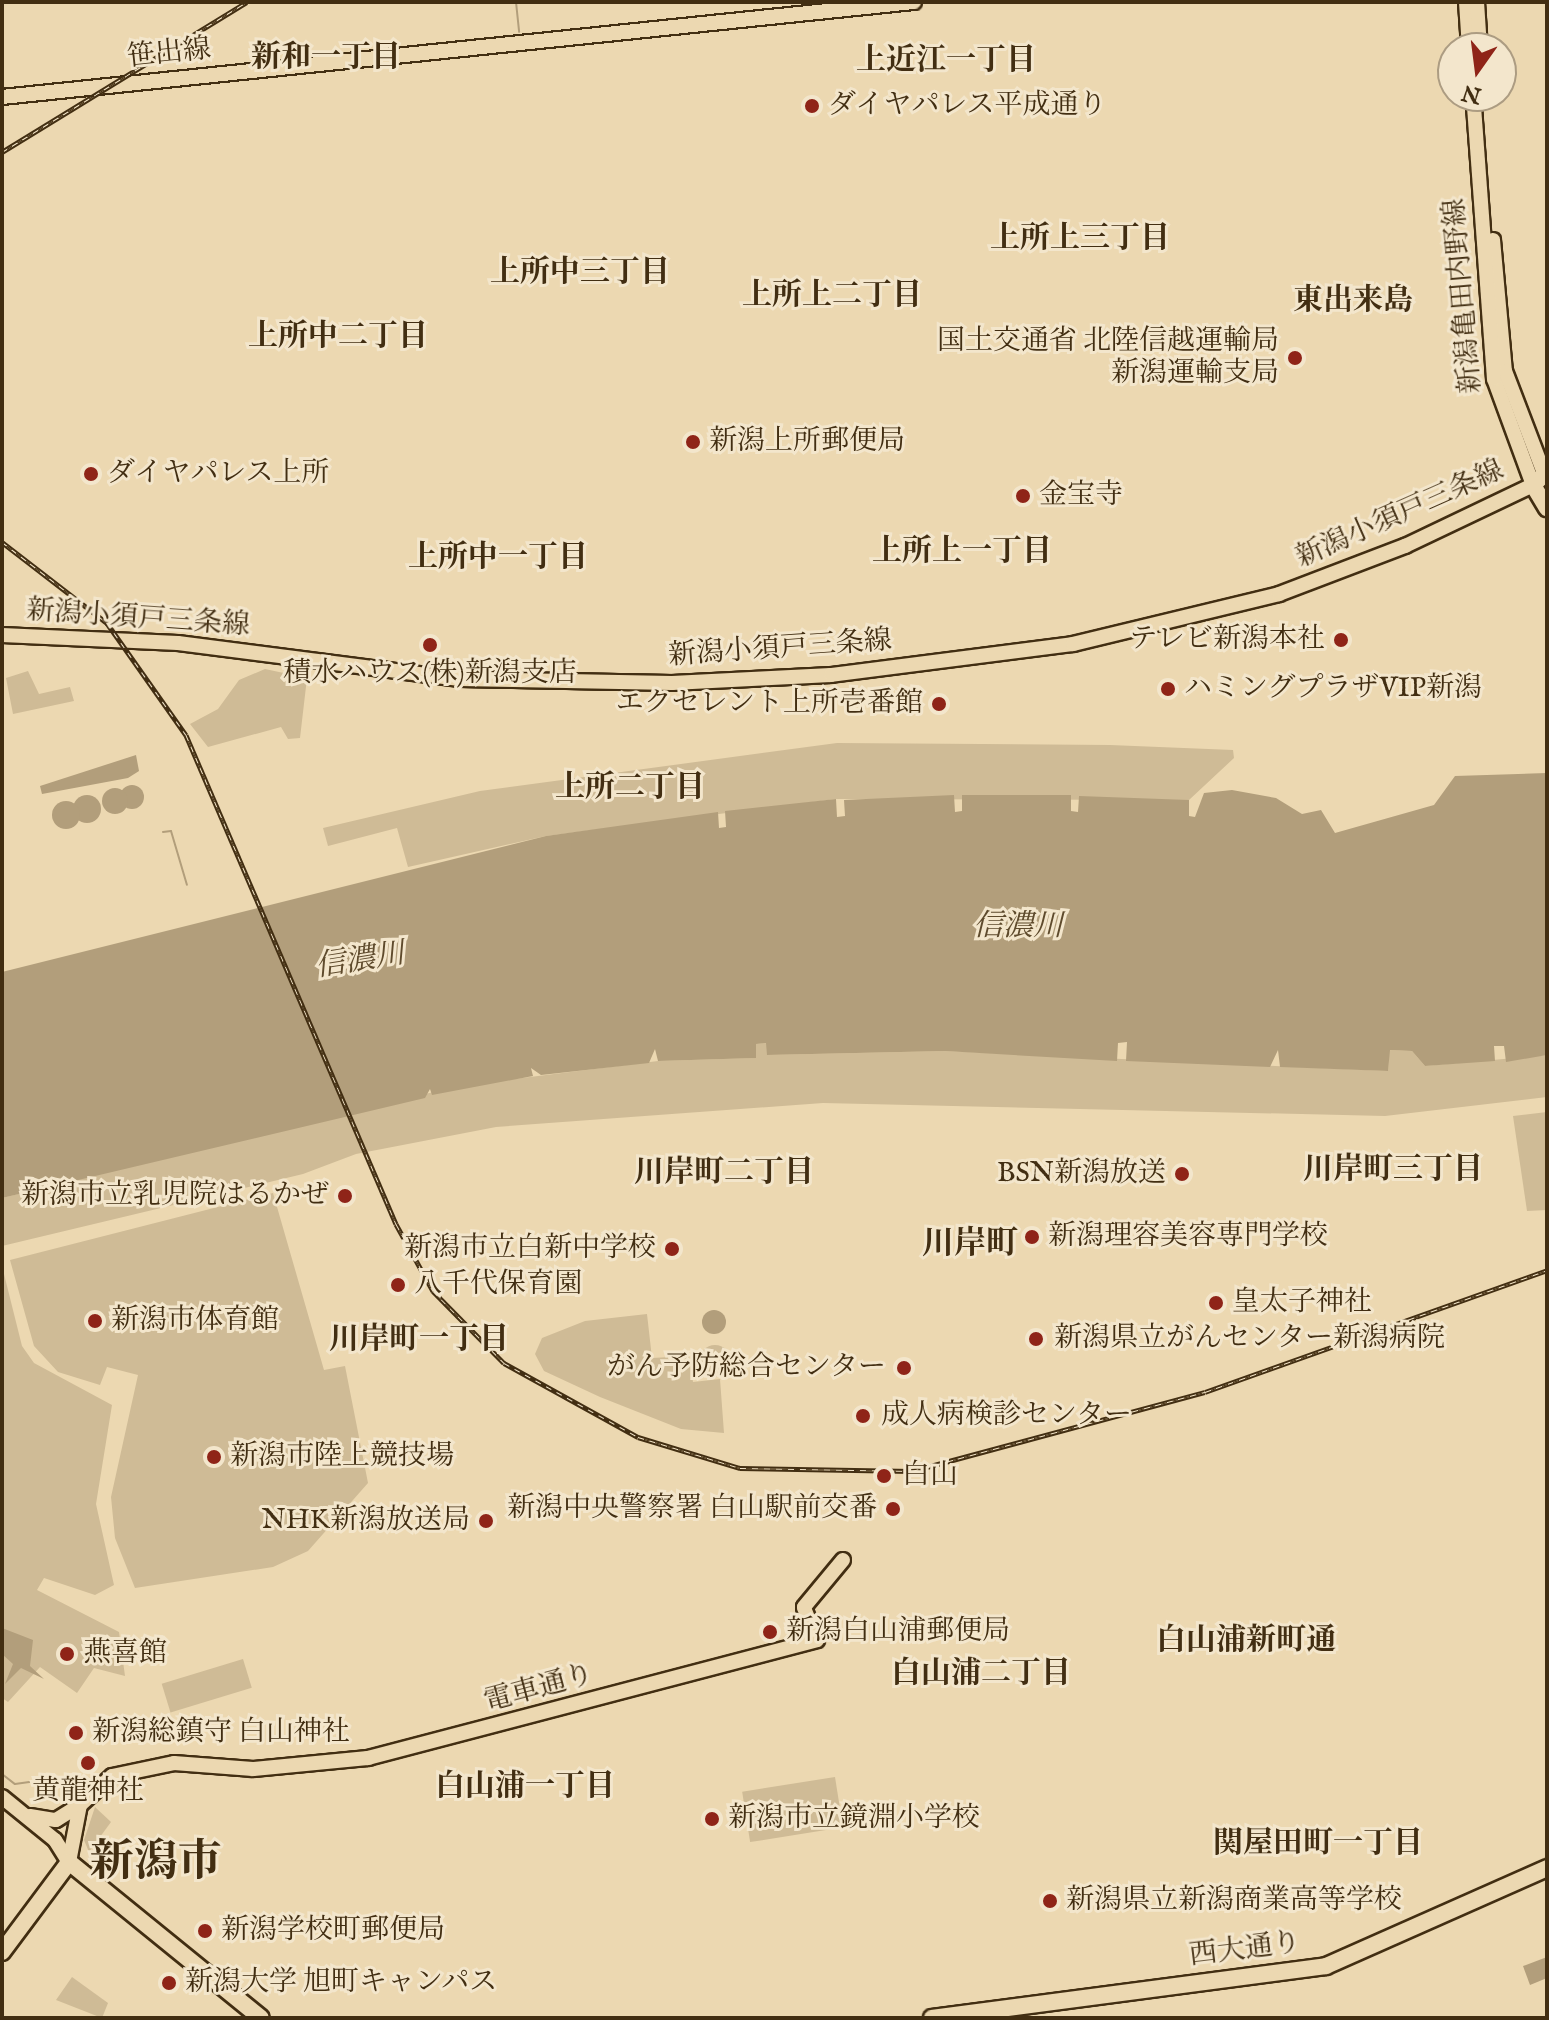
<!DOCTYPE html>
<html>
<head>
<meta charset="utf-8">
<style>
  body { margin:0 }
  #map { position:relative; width:1549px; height:2020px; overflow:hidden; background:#ecd8b1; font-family:"IM FELL English","Noto Serif JP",serif }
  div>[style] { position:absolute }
  .green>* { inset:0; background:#cfbb96; transform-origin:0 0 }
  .round { border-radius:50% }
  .water>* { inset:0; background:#b29e7b }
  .stream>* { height:2px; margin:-1px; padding:0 1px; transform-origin:1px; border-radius:1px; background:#b29e7b }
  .roads { filter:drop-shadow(2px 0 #422e12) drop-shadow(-2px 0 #422e12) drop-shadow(0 2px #422e12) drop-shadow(0 -2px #422e12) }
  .major>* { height:14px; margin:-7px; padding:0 7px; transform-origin:7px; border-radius:7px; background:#ecd8b1 }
  .highway>* { height:16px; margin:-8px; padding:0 8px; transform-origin:8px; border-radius:8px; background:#ecd8b1 }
  .rail>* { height:5px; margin-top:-2.5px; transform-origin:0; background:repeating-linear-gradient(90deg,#f3e6cc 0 6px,#422e12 0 12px); box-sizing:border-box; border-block:2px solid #422e12 }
  .dots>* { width:22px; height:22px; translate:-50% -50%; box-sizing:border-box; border:4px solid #f3e6cc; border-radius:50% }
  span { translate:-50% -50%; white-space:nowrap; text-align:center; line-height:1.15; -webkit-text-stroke:6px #f3e6cc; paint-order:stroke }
  .street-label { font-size:28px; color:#422e12 }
  .poi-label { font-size:28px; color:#422e12 }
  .left { translate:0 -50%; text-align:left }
  .right { translate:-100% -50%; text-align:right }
  .neighbourhood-label { font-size:30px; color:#422e12; font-weight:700 }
  .water-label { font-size:30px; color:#5e4a2c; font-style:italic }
  .quarter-label { font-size:32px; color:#422e12; font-weight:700 }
  .town-label { font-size:44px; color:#422e12; font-weight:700 }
  .frame { position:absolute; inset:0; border:4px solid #422e12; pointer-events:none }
  .north { position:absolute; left:1437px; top:32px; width:80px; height:80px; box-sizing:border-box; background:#f3e6cc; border:2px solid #ac9c82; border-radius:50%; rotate:194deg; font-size:22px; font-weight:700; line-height:32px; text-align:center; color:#422e12 }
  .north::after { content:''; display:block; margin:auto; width:28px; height:36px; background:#8f2418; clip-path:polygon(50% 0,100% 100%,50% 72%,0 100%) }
</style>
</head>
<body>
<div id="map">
  <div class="green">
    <i style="clip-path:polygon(265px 669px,307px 678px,300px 738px,288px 739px,281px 727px,208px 747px,190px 724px,218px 709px,239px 680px)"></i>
    <i style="clip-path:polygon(28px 671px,39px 694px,70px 687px,74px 701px,13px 714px,6px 678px)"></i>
    <i style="clip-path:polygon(837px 743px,1110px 745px,1233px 750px,1234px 758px,1189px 800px,836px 799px,546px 836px,408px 867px,397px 828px,328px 846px,323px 828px,480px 791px)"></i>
    <i style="clip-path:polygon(767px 1043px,767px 1055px,945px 1051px,1388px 1071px,1389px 1050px,1412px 1051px,1425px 1066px,1547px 1055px,1547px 1097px,1385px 1116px,823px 1103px,496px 1127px,356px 1154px,303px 1174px,2px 1246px,2px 1198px,458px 1086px,658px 1061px,755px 1058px,756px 1044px)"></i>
    <i style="clip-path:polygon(1547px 1112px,1547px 1210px,1527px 1211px,1513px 1116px)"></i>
    <i style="clip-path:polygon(273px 1193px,324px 1370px,345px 1366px,368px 1483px,308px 1551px,273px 1567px,135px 1588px,115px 1538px,111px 1497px,138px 1375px,107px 1367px,100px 1385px,58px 1372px,34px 1346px,10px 1260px)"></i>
    <i style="clip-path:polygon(2px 1266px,22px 1346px,34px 1363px,112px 1405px,96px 1504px,114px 1585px,95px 1595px,44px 1578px,37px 1590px,119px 1632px,125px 1676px,94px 1668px,77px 1693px,40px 1667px,8px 1702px,2px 1698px)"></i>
    <i style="clip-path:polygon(647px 1314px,652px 1358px,689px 1356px,693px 1382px,720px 1379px,724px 1433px,681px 1429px,600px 1397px,544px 1371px,535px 1354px,542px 1338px,585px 1321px)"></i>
    <i class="round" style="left:699px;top:1345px;width:32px;height:32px"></i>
    <i style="left:243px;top:1659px;width:30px;height:85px;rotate:73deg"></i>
    <i style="left:835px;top:1777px;width:51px;height:94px;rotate:81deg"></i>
    <i style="clip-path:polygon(95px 1807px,111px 1822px,89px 1852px,84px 1840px)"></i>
    <i style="clip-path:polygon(72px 1977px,108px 2003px,102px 2018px,56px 2000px)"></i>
  </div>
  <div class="water">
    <i style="clip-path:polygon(136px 755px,139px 771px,128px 778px,42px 794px,40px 786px)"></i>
    <i style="clip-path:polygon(1547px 773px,1547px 1055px,1506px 1062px,1504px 1046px,1494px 1046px,1495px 1061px,1425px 1066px,1412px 1051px,1390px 1050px,1388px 1071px,1280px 1067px,1278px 1050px,1270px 1067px,1126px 1061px,1127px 1042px,1118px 1043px,1117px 1061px,945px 1051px,767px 1055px,766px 1043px,756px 1044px,756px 1058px,658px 1061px,655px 1049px,649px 1063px,541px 1075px,531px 1068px,533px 1076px,432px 1095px,430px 1089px,425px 1098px,2px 1198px,2px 972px,546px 836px,718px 812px,719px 828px,726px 827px,725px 811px,836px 799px,837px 817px,845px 816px,844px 800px,954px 795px,955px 812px,962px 811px,962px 795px,1071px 795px,1071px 811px,1078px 812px,1079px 796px,1189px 800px,1189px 816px,1195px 817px,1204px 793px,1232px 790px,1276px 798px,1302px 814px,1321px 810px,1335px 833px,1434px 805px,1455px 776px)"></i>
    <i class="round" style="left:120px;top:785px;width:24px;height:24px"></i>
    <i class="round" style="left:102px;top:788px;width:26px;height:26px"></i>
    <i class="round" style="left:73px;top:795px;width:28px;height:28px"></i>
    <i class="round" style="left:52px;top:801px;width:28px;height:28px"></i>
    <i class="round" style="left:702px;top:1310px;width:24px;height:24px"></i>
    <i style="clip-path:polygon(2px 1628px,33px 1640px,30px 1666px,44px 1679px,21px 1668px,5px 1684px,13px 1664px,2px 1654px)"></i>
    <i style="clip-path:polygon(1547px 1957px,1547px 1978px,1530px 1985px,1523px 1966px)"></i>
  </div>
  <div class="stream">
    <i style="left:516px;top:2px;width:30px;rotate:84deg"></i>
    <i style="left:163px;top:832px;width:8px;rotate:-7deg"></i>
    <i style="left:171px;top:831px;width:56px;rotate:73.5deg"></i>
    <i style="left:2px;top:1774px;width:16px;rotate:38deg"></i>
    <i style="left:15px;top:1784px;width:65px;rotate:-8deg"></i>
  </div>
  <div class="roads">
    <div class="major">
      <i style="left:1466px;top:2px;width:46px;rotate:86.3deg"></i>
      <i style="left:1477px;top:2px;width:46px;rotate:86.3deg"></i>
      <i style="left:2px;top:97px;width:917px;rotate:-5.95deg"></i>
      <i style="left:1493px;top:240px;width:132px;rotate:84.8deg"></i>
      <i style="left:1505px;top:371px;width:109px;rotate:69.1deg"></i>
      <i style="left:2px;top:635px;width:176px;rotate:2.6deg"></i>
      <i style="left:178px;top:643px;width:284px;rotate:7.3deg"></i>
      <i style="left:460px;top:679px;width:212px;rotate:1.1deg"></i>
      <i style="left:672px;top:683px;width:159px;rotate:-2.9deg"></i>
      <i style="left:831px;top:675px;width:244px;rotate:-7.3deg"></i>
      <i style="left:1073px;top:644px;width:212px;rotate:-13.6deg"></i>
      <i style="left:1279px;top:594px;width:135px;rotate:-20.9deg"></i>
      <i style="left:1405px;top:546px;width:142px;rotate:-25.5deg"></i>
      <i style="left:1533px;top:485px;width:113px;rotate:-110.2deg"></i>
      <i style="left:1494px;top:379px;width:284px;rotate:-94.2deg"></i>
      <i style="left:2px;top:1797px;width:68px;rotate:39.1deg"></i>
      <i style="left:55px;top:1840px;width:26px;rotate:58deg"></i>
      <i style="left:30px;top:1816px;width:26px;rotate:9deg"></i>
      <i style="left:56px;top:1820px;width:28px;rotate:-32deg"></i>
      <i style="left:69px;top:1862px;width:58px;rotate:-79.1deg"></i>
      <i style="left:80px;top:1805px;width:43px;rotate:-42.2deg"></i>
      <i style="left:112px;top:1776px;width:63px;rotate:-11.8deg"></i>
      <i style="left:174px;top:1763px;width:79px;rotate:4.3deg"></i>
      <i style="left:253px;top:1769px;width:116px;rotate:-5.5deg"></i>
      <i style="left:368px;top:1758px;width:464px;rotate:-14.7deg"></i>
      <i style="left:817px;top:1640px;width:35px;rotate:-112deg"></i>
      <i style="left:804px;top:1607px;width:61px;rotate:-50.3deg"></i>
    </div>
    <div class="highway">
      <i style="left:1533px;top:485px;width:27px;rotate:59deg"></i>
      <i style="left:1533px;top:485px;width:19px;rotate:-43deg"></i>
      <i style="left:2px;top:1952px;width:112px;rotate:-53.3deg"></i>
      <i style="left:69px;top:1862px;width:247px;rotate:39.1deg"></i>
      <i style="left:932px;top:2018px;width:397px;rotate:-7.5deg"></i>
      <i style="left:1326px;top:1966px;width:242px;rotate:-23.9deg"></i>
    </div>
  </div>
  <div class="rail">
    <i style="left:2px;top:152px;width:287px;rotate:-31.5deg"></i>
    <i style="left:2px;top:542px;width:133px;rotate:37.6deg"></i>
    <i style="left:107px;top:623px;width:137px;rotate:54.8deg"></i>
    <i style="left:186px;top:735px;width:532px;rotate:66.76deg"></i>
    <i style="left:396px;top:1224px;width:77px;rotate:61.1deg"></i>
    <i style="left:433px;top:1291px;width:101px;rotate:45.4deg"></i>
    <i style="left:504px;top:1363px;width:153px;rotate:28.9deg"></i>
    <i style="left:638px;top:1437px;width:107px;rotate:16.9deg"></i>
    <i style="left:740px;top:1468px;width:172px;rotate:1deg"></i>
    <i style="left:912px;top:1471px;width:303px;rotate:-15.1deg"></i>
    <i style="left:1205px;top:1392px;width:363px;rotate:-19.6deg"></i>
  </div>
  <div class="dots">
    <i style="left:812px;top:106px;background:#8f2418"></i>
    <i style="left:1295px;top:358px;background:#8f2418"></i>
    <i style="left:693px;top:442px;background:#8f2418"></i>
    <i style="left:91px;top:474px;background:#8f2418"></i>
    <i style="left:1023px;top:496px;background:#8f2418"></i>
    <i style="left:1341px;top:640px;background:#8f2418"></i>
    <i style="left:430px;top:645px;background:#8f2418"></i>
    <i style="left:1168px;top:689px;background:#8f2418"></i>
    <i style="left:939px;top:704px;background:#8f2418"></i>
    <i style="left:1182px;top:1174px;background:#8f2418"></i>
    <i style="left:345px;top:1196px;background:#8f2418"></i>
    <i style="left:1032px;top:1237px;background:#8f2418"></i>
    <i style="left:672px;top:1249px;background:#8f2418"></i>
    <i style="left:398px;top:1285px;background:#8f2418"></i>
    <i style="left:1216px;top:1303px;background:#8f2418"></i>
    <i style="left:95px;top:1321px;background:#8f2418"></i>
    <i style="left:1036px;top:1339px;background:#8f2418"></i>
    <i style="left:904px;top:1368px;background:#8f2418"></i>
    <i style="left:863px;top:1416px;background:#8f2418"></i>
    <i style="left:214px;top:1457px;background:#8f2418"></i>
    <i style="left:884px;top:1476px;background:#8f2418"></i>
    <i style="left:893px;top:1509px;background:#8f2418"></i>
    <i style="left:486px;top:1521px;background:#8f2418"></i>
    <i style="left:770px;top:1632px;background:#8f2418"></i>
    <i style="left:67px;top:1654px;background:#8f2418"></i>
    <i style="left:76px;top:1733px;background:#8f2418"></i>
    <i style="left:88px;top:1763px;background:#8f2418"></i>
    <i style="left:712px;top:1819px;background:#8f2418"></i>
    <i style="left:1050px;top:1901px;background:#8f2418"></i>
    <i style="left:205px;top:1931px;background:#8f2418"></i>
    <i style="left:169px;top:1983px;background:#8f2418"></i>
  </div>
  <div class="street-label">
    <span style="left:169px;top:54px;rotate:-6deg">笹出線</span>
    <span style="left:1464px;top:296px;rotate:-95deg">新潟亀田内野線</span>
    <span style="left:1400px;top:515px;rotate:-24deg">新潟小須戸三条線</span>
    <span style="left:138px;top:619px;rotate:4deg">新潟小須戸三条線</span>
    <span style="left:780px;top:649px;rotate:-4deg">新潟小須戸三条線</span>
    <span style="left:539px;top:1689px;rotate:-15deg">電車通り</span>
    <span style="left:1245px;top:1950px;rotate:-7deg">西大通り</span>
  </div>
  <div class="poi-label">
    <span class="left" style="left:828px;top:106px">ダイヤパレス平成通り</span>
    <span class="right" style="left:1279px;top:358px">国土交通省 北陸信越運輸局<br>新潟運輸支局</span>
    <span class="left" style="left:709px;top:442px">新潟上所郵便局</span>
    <span class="left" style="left:107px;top:474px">ダイヤパレス上所</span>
    <span class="left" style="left:1039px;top:496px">金宝寺</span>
    <span class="right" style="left:1325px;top:640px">テレビ新潟本社</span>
    <span style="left:430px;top:674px">積水ハウス(株)新潟支店</span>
    <span class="left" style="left:1184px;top:689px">ハミングプラザVIP新潟</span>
    <span class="right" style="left:923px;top:704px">エクセレント上所壱番館</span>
    <span class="right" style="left:1166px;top:1174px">BSN新潟放送</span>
    <span class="right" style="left:329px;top:1196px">新潟市立乳児院はるかぜ</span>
    <span class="left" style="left:1048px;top:1237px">新潟理容美容専門学校</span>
    <span class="right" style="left:656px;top:1249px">新潟市立白新中学校</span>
    <span class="left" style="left:414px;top:1285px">八千代保育園</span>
    <span class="left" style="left:1232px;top:1303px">皇太子神社</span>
    <span class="left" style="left:111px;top:1321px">新潟市体育館</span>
    <span class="left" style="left:1054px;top:1339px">新潟県立がんセンター新潟病院</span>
    <span class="right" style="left:886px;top:1368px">がん予防総合センター</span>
    <span class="left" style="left:881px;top:1416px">成人病検診センター</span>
    <span class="left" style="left:230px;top:1457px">新潟市陸上競技場</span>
    <span class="left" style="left:902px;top:1476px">白山</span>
    <span class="right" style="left:877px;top:1509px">新潟中央警察署 白山駅前交番</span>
    <span class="right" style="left:470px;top:1521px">NHK新潟放送局</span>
    <span class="left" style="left:786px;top:1632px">新潟白山浦郵便局</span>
    <span class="left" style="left:83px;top:1654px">燕喜館</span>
    <span class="left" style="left:92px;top:1733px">新潟総鎮守 白山神社</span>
    <span style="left:88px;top:1792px">黄龍神社</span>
    <span class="left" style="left:728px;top:1819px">新潟市立鏡淵小学校</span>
    <span class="left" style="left:1066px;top:1901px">新潟県立新潟商業高等学校</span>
    <span class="left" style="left:221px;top:1931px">新潟学校町郵便局</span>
    <span class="left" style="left:185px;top:1983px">新潟大学 旭町キャンパス</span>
  </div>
  <div class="neighbourhood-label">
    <span style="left:326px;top:58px">新和一丁目</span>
    <span style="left:946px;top:61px">上近江一丁目</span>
    <span style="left:1080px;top:239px">上所上三丁目</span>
    <span style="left:580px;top:273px">上所中三丁目</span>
    <span style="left:832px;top:296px">上所上二丁目</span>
    <span style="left:1353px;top:301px">東出来島</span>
    <span style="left:338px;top:337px">上所中二丁目</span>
    <span style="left:962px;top:552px">上所上一丁目</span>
    <span style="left:498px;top:558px">上所中一丁目</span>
    <span style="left:630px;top:788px">上所二丁目</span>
    <span style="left:1393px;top:1170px">川岸町三丁目</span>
    <span style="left:724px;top:1173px">川岸町二丁目</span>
    <span style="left:419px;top:1340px">川岸町一丁目</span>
    <span style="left:1246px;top:1641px">白山浦新町通</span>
    <span style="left:981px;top:1674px">白山浦二丁目</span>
    <span style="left:525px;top:1787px">白山浦一丁目</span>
    <span style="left:1318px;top:1844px">関屋田町一丁目</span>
  </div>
  <div class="water-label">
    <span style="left:1018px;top:927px">信濃川</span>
    <span style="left:360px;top:961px;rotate:-9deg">信濃川</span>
  </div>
  <div class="quarter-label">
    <span style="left:970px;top:1245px">川岸町</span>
  </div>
  <div class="town-label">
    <span style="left:156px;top:1863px">新潟市</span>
  </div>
  <div class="frame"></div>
  <div class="north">N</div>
</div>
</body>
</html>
